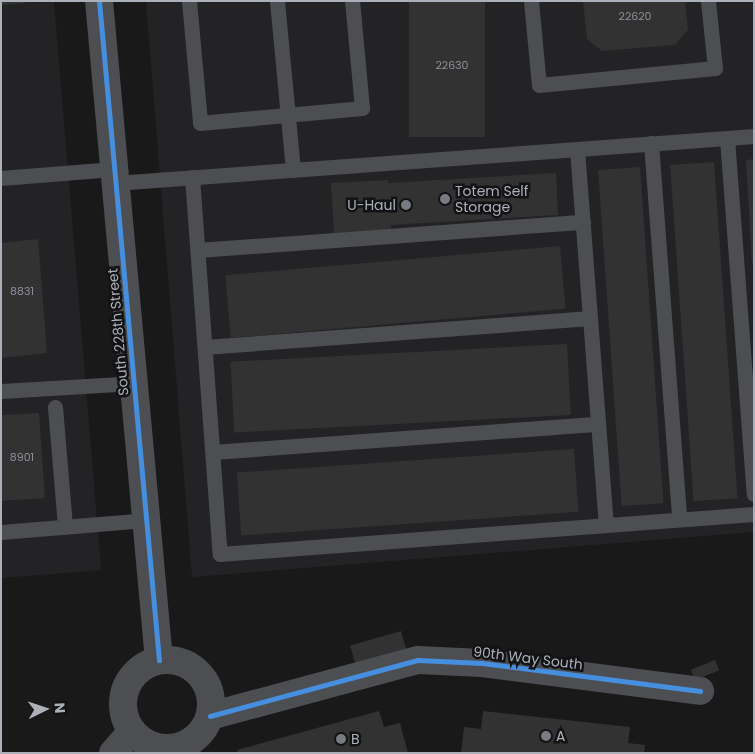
<!DOCTYPE html>
<html>
<head>
<meta charset="utf-8">
<style>
  body { margin:0 }
  #map { position:relative; width:755px; height:754px; overflow:hidden; background:#191919; font-family:Poppins,sans-serif }
  div>[style] { position:absolute }
  .built>* { inset:0; background:#232325 }
  .building>* { inset:0; background:#323233; transform-origin:0 0 }
  .service>* { height:15px; margin:-7.5px; padding:0 7.5px; transform-origin:7.5px; border-radius:7.5px; background:#4d4e52 }
  .minor>* { height:28px; margin:-14px; padding:0 14px; transform-origin:14px; border-radius:14px; background:#4d4e52 }
  .minor>.ring { margin:-14px; padding:0; box-sizing:content-box; background:none; border:28px solid #4d4e52; border-radius:50% }
  .tertiary>* { height:28px; margin:-14px; padding:0 14px; transform-origin:14px; border-radius:14px; background:#4d4e52 }
  .cycleway>* { height:5px; margin:-2.5px; padding:0 2.5px; transform-origin:2.5px; border-radius:2.5px; background:#468fdf }
  .dots>* { width:14px; height:14px; translate:-50% -50%; box-sizing:border-box; border:2px solid #131315; border-radius:50% }
  span { translate:-50% -50%; white-space:nowrap; text-align:center; line-height:1.15; -webkit-text-stroke:5px #131315; paint-order:stroke }
  .number-label { font-size:11px; color:#8d9098 }
  .number-label span { -webkit-text-stroke-width:0 }
  .poi-label { font-size:14px; color:#abb0b9 }
  .left { translate:0 -50%; text-align:left }
  .right { translate:-100% -50%; text-align:right }
  .street-label { font-size:14px; color:#abb0b9 }
  .frame { position:absolute; inset:0; border:2px solid #abb0b9; pointer-events:none }
  .north { position:absolute; left:20px; top:684px; width:50px; height:50px; -webkit-text-stroke:4px #131315; paint-order:stroke; rotate:86deg; font-size:14px; font-weight:700; line-height:20px; text-align:center; color:#abb0b9 }
  .north::after { content:''; display:block; margin:auto; width:18px; height:22px; background:#abb0b9; clip-path:polygon(50% 0,100% 100%,50% 72%,0 100%) }
</style>
</head>
<body>
<div id="map">
  <div class="built">
    <i style="clip-path:polygon(1px 1px,54px 1px,101px 570px,1px 578px)"></i>
    <i style="clip-path:polygon(146px 1px,754px 1px,754px 532px,192px 577px)"></i>
  </div>
  <div class="building">
    <i style="clip-path:polygon(1px 1px,25px 1px,25px 3px,1px 5px)"></i>
    <i style="left:409px;top:1px;width:76px;height:136px"></i>
    <i style="clip-path:polygon(583px 1px,685px 1px,688px 30px,675px 45px,602px 51px,587px 39px)"></i>
    <i style="clip-path:polygon(754px 159px,754px 263px,752px 263px,746px 160px)"></i>
    <i style="left:714px;top:162px;width:337px;height:44px;rotate:86deg"></i>
    <i style="left:640px;top:167px;width:337px;height:42px;rotate:86deg"></i>
    <i style="clip-path:polygon(556px 173px,558px 215px,391px 225px,391px 230px,334px 233px,331px 183px,388px 180px,388px 183px)"></i>
    <i style="clip-path:polygon(38px 239px,47px 353px,1px 358px,1px 243px)"></i>
    <i style="left:560px;top:246px;width:63px;height:336px;rotate:85deg"></i>
    <i style="left:567px;top:344px;width:71px;height:337px;rotate:87deg"></i>
    <i style="clip-path:polygon(39px 413px,45px 498px,1px 501px,1px 415px)"></i>
    <i style="left:574px;top:449px;width:63px;height:338px;rotate:86deg"></i>
    <i style="left:401px;top:631px;width:26px;height:53px;rotate:74deg"></i>
    <i style="left:715px;top:660px;width:11px;height:26px;rotate:68deg"></i>
    <i style="clip-path:polygon(379px 711px,384px 727px,400px 723px,408px 753px,238px 753px,237px 750px)"></i>
    <i style="clip-path:polygon(483px 711px,630px 727px,628px 743px,645px 745px,644px 753px,461px 753px,464px 727px,481px 729px)"></i>
  </div>
  <div class="service">
    <i style="left:189px;top:1px;width:122px;rotate:84.8deg"></i>
    <i style="left:200px;top:123px;width:163px;rotate:-5.3deg"></i>
    <i style="left:362px;top:108px;width:107px;rotate:-95.3deg"></i>
    <i style="left:277px;top:1px;width:170px;rotate:84.6deg"></i>
    <i style="left:531px;top:1px;width:84px;rotate:84.6deg"></i>
    <i style="left:539px;top:85px;width:177px;rotate:-5.5deg"></i>
    <i style="left:715px;top:68px;width:67px;rotate:-96deg"></i>
    <i style="left:727px;top:138px;width:357px;rotate:85.7deg"></i>
    <i style="left:651px;top:143px;width:377px;rotate:85.7deg"></i>
    <i style="left:577px;top:149px;width:377px;rotate:85.6deg"></i>
    <i style="left:192px;top:177px;width:378px;rotate:85.8deg"></i>
    <i style="left:220px;top:554px;width:535px;rotate:-4.28deg"></i>
    <i style="left:1px;top:178px;width:113px;rotate:-4.6deg"></i>
    <i style="left:115px;top:183px;width:641px;rotate:-4.21deg"></i>
    <i style="left:198px;top:250px;width:386px;rotate:-4.2deg"></i>
    <i style="left:205px;top:347px;width:386px;rotate:-4.3deg"></i>
    <i style="left:1px;top:391px;width:133px;rotate:-3.4deg"></i>
    <i style="left:55px;top:407px;width:120px;rotate:85.2deg"></i>
    <i style="left:213px;top:452px;width:386px;rotate:-4.2deg"></i>
    <i style="left:1px;top:532px;width:145px;rotate:-4.7deg"></i>
  </div>
  <div class="minor">
    <i class="ring" style="left:123px;top:660px;width:60px;height:60px"></i>
    <i style="left:210px;top:716px;width:215px;rotate:-15.1deg"></i>
    <i style="left:418px;top:660px;width:64px;rotate:2.7deg"></i>
    <i style="left:482px;top:663px;width:220px;rotate:7.3deg"></i>
    <i style="left:113px;top:753px;width:29px;rotate:-49deg"></i>
  </div>
  <div class="tertiary">
    <i style="left:99px;top:1px;width:662px;rotate:84.8deg"></i>
  </div>
  <div class="cycleway">
    <i style="left:99px;top:1px;width:662px;rotate:84.8deg"></i>
    <i style="left:210px;top:716px;width:215px;rotate:-15.1deg"></i>
    <i style="left:418px;top:660px;width:64px;rotate:2.7deg"></i>
    <i style="left:482px;top:663px;width:220px;rotate:7.3deg"></i>
  </div>
  <div class="dots">
    <i style="left:445px;top:199px;background:#787b81"></i>
    <i style="left:406px;top:205px;background:#787b81"></i>
    <i style="left:546px;top:736px;background:#787b81"></i>
    <i style="left:341px;top:739px;background:#787b81"></i>
  </div>
  <div class="number-label">
    <span style="left:635px;top:16px">22620</span>
    <span style="left:452px;top:65px">22630</span>
    <span style="left:22px;top:291px">8831</span>
    <span style="left:22px;top:457px">8901</span>
  </div>
  <div class="poi-label">
    <span class="left" style="left:455px;top:199px">Totem Self<br>Storage</span>
    <span class="right" style="left:396px;top:205px">U-Haul</span>
    <span class="left" style="left:556px;top:736px">A</span>
    <span class="left" style="left:351px;top:739px">B</span>
  </div>
  <div class="street-label">
    <span style="left:118px;top:332px;rotate:-95deg">South 228th Street</span>
    <span style="left:528px;top:658px;rotate:7deg">90th Way South</span>
  </div>
  <div class="frame"></div>
  <div class="north">N</div>
</div>
</body>
</html>
